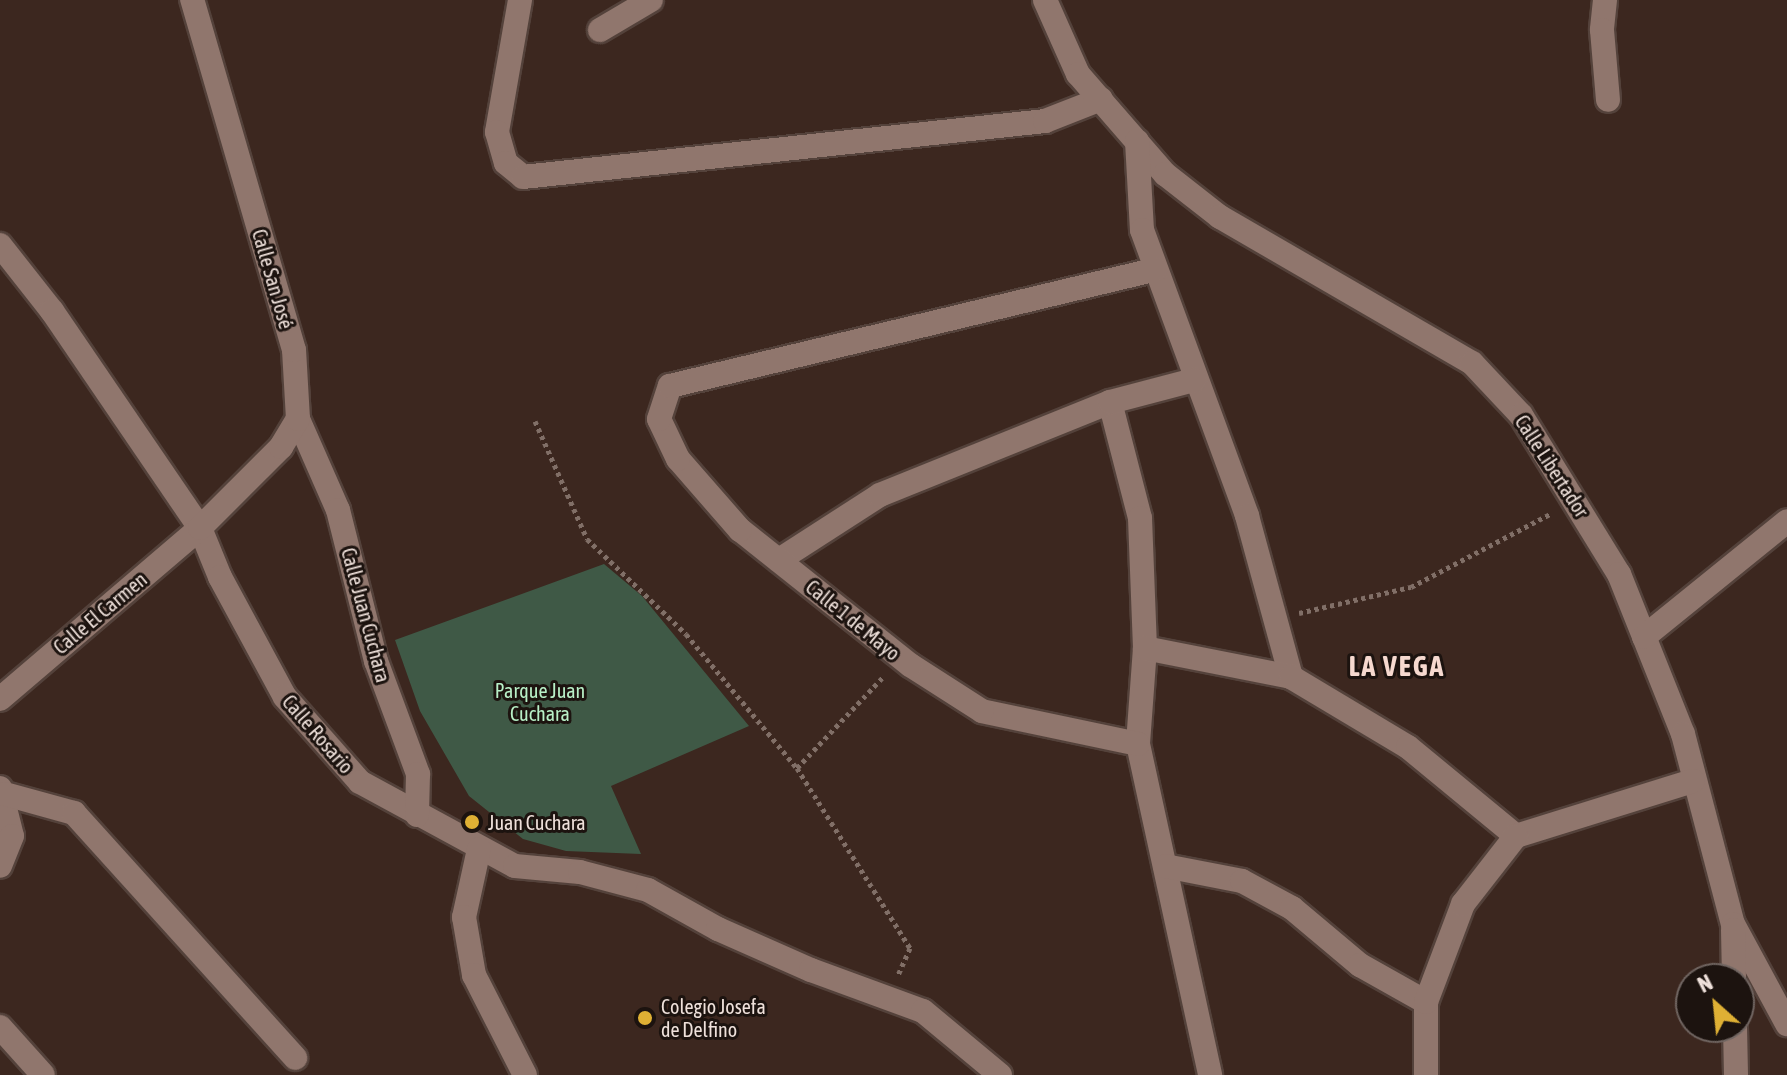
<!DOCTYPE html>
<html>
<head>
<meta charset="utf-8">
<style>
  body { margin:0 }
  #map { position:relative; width:1787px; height:1075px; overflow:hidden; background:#3c271f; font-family:"Asap Condensed",sans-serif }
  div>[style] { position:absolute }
  .green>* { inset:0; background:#3f5946 }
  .path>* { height:5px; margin-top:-2.5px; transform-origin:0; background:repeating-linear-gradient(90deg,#816f67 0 4px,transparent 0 8px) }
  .roads { filter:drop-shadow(2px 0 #54423b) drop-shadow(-2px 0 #54423b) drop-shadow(0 2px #54423b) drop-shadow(0 -2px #54423b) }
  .minor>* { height:24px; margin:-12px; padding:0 12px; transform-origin:12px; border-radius:12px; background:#90766d }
  .dots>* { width:22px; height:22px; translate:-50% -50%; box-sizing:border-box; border:4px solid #1c130f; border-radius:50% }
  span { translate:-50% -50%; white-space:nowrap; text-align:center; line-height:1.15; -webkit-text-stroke:6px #1c130f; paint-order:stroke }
  .street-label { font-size:20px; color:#efe1db }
  .park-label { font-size:20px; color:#b8f0c7 }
  .poi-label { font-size:20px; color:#efe1db }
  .left { translate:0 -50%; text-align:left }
  .district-label { font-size:28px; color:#f6d9cf; font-weight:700; letter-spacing:2px }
  .north { position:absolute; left:1675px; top:963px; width:80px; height:80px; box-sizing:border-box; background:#1c130f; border:2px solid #706561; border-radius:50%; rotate:333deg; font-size:22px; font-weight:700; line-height:32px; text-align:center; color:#efe1db }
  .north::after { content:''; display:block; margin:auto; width:28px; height:36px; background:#dfb034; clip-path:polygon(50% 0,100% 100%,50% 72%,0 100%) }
</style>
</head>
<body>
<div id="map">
  <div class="green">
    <i style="clip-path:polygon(604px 564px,642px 596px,749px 726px,611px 786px,641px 854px,566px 851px,523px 839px,469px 796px,420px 711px,395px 640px)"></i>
  </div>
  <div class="path">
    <i style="left:535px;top:421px;width:129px;rotate:66.2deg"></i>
    <i style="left:587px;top:539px;width:137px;rotate:43.8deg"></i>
    <i style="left:686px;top:634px;width:174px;rotate:50.4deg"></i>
    <i style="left:797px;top:768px;width:213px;rotate:57.9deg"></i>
    <i style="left:910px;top:948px;width:30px;rotate:114deg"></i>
    <i style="left:1299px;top:613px;width:115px;rotate:-13.1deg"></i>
    <i style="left:1411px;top:587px;width:159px;rotate:-27.7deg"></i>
    <i style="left:797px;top:768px;width:124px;rotate:-46.6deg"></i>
  </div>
  <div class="roads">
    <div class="minor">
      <i style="left:520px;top:0;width:134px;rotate:99.9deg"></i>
      <i style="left:497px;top:132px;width:32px;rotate:74deg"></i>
      <i style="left:506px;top:163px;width:22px;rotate:39deg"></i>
      <i style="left:523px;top:177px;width:525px;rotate:-6.12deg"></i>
      <i style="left:1045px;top:121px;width:60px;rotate:-21.4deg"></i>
      <i style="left:1045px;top:0;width:81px;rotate:66deg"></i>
      <i style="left:1078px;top:74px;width:133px;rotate:49deg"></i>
      <i style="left:1165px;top:174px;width:70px;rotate:38deg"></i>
      <i style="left:1220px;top:217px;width:291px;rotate:30.1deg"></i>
      <i style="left:1472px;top:363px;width:71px;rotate:46.7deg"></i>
      <i style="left:1521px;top:415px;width:187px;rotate:58.4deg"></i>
      <i style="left:1619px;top:574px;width:172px;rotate:68.2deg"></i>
      <i style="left:1683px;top:734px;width:196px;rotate:75.3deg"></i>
      <i style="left:1733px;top:924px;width:114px;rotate:61.6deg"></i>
      <i style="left:1605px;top:0;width:30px;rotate:96deg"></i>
      <i style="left:1602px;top:30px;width:70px;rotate:85.1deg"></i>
      <i style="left:600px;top:30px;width:59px;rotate:-30.5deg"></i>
      <i style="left:1137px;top:141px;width:89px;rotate:86.8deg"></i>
      <i style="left:1142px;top:230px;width:305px;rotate:69.8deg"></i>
      <i style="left:1247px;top:516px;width:167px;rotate:74.7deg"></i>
      <i style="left:0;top:245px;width:84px;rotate:51.8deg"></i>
      <i style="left:52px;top:311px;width:263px;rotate:55.7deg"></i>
      <i style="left:200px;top:528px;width:53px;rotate:67.8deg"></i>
      <i style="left:220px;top:577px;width:136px;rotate:61.6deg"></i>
      <i style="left:285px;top:697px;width:113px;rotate:48.6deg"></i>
      <i style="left:360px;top:782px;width:176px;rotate:28.5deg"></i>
      <i style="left:515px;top:866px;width:65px;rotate:5.3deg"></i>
      <i style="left:580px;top:872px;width:70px;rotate:14.8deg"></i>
      <i style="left:648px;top:890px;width:80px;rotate:29.1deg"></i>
      <i style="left:718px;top:929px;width:102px;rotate:23.8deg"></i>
      <i style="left:811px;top:970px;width:119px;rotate:20.1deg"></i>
      <i style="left:923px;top:1011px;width:100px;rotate:39.7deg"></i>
      <i style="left:1110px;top:402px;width:120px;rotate:75.5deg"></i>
      <i style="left:1140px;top:518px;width:130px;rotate:87.8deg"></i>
      <i style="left:1145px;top:648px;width:96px;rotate:94.2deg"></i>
      <i style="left:1138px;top:744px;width:339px;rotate:77.7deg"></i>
      <i style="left:298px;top:419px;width:99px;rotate:66.3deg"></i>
      <i style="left:338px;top:510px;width:156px;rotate:75.9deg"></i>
      <i style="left:376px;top:661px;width:121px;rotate:69.6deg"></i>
      <i style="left:418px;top:774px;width:41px;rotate:91.4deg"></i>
      <i style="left:779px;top:560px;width:120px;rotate:-32.8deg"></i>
      <i style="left:880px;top:495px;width:248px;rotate:-22deg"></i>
      <i style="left:1110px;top:402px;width:87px;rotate:-14.7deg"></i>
      <i style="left:1644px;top:637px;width:184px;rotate:-39deg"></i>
      <i style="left:1145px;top:648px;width:149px;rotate:11.2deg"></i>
      <i style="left:1291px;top:677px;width:136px;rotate:30.9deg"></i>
      <i style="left:1408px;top:747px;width:140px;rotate:39.5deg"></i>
      <i style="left:1516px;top:836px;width:185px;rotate:-17.3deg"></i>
      <i style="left:0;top:699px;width:263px;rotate:-40.5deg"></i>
      <i style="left:200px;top:528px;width:115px;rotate:-45deg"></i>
      <i style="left:281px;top:447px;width:33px;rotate:-59deg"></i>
      <i style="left:298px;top:419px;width:69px;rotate:-93.3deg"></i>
      <i style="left:294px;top:350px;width:365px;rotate:-106.2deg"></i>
      <i style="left:1138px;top:744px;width:159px;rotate:-168.1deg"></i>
      <i style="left:982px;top:711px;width:85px;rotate:-147.4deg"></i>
      <i style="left:910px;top:665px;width:217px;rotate:-141.5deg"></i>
      <i style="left:740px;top:530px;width:94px;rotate:-131.1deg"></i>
      <i style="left:678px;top:459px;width:44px;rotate:-115.4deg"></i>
      <i style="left:659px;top:419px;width:35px;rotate:-72deg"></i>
      <i style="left:670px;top:386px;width:499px;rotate:-13.5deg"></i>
      <i style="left:0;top:788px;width:49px;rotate:76deg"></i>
      <i style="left:12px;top:836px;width:32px;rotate:112deg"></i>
      <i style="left:5px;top:794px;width:72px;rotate:15.4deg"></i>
      <i style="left:74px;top:813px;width:330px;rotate:47.9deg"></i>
      <i style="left:479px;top:849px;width:70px;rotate:102.4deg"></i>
      <i style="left:464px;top:917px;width:59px;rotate:80.2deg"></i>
      <i style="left:474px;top:975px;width:112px;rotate:63deg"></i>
      <i style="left:1165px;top:866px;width:78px;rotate:11deg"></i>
      <i style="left:1242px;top:881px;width:57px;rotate:28.4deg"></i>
      <i style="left:1292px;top:908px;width:89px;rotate:40deg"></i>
      <i style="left:1360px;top:965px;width:76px;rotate:29.3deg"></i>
      <i style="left:1733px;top:930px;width:49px;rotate:88.8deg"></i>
      <i style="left:0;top:1027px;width:64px;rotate:48.1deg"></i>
      <i style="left:1735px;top:1027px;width:48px;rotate:88.8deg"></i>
      <i style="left:1426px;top:1075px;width:73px;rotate:-90deg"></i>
      <i style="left:1426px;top:1002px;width:105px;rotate:-69.3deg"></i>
      <i style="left:1463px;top:904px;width:86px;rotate:-52.1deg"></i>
    </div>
  </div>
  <div class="dots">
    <i style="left:472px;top:822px;background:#dfb034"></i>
    <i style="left:645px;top:1018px;background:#dfb034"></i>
  </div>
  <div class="street-label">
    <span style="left:273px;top:279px;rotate:74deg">Calle San José</span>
    <span style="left:1552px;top:466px;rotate:57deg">Calle Libertador</span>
    <span style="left:100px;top:613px;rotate:-40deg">Calle El Carmen</span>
    <span style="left:366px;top:615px;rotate:75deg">Calle Juan Cuchara</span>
    <span style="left:853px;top:620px;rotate:39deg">Calle 1 de Mayo</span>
    <span style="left:318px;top:734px;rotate:49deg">Calle Rosario</span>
  </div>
  <div class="park-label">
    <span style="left:540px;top:702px">Parque Juan<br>Cuchara</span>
  </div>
  <div class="poi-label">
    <span class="left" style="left:488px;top:822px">Juan Cuchara</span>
    <span class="left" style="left:661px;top:1018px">Colegio Josefa<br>de Delfino</span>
  </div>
  <div class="district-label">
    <span style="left:1397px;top:666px">LA VEGA</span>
  </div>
  <div class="north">N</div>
</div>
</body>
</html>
